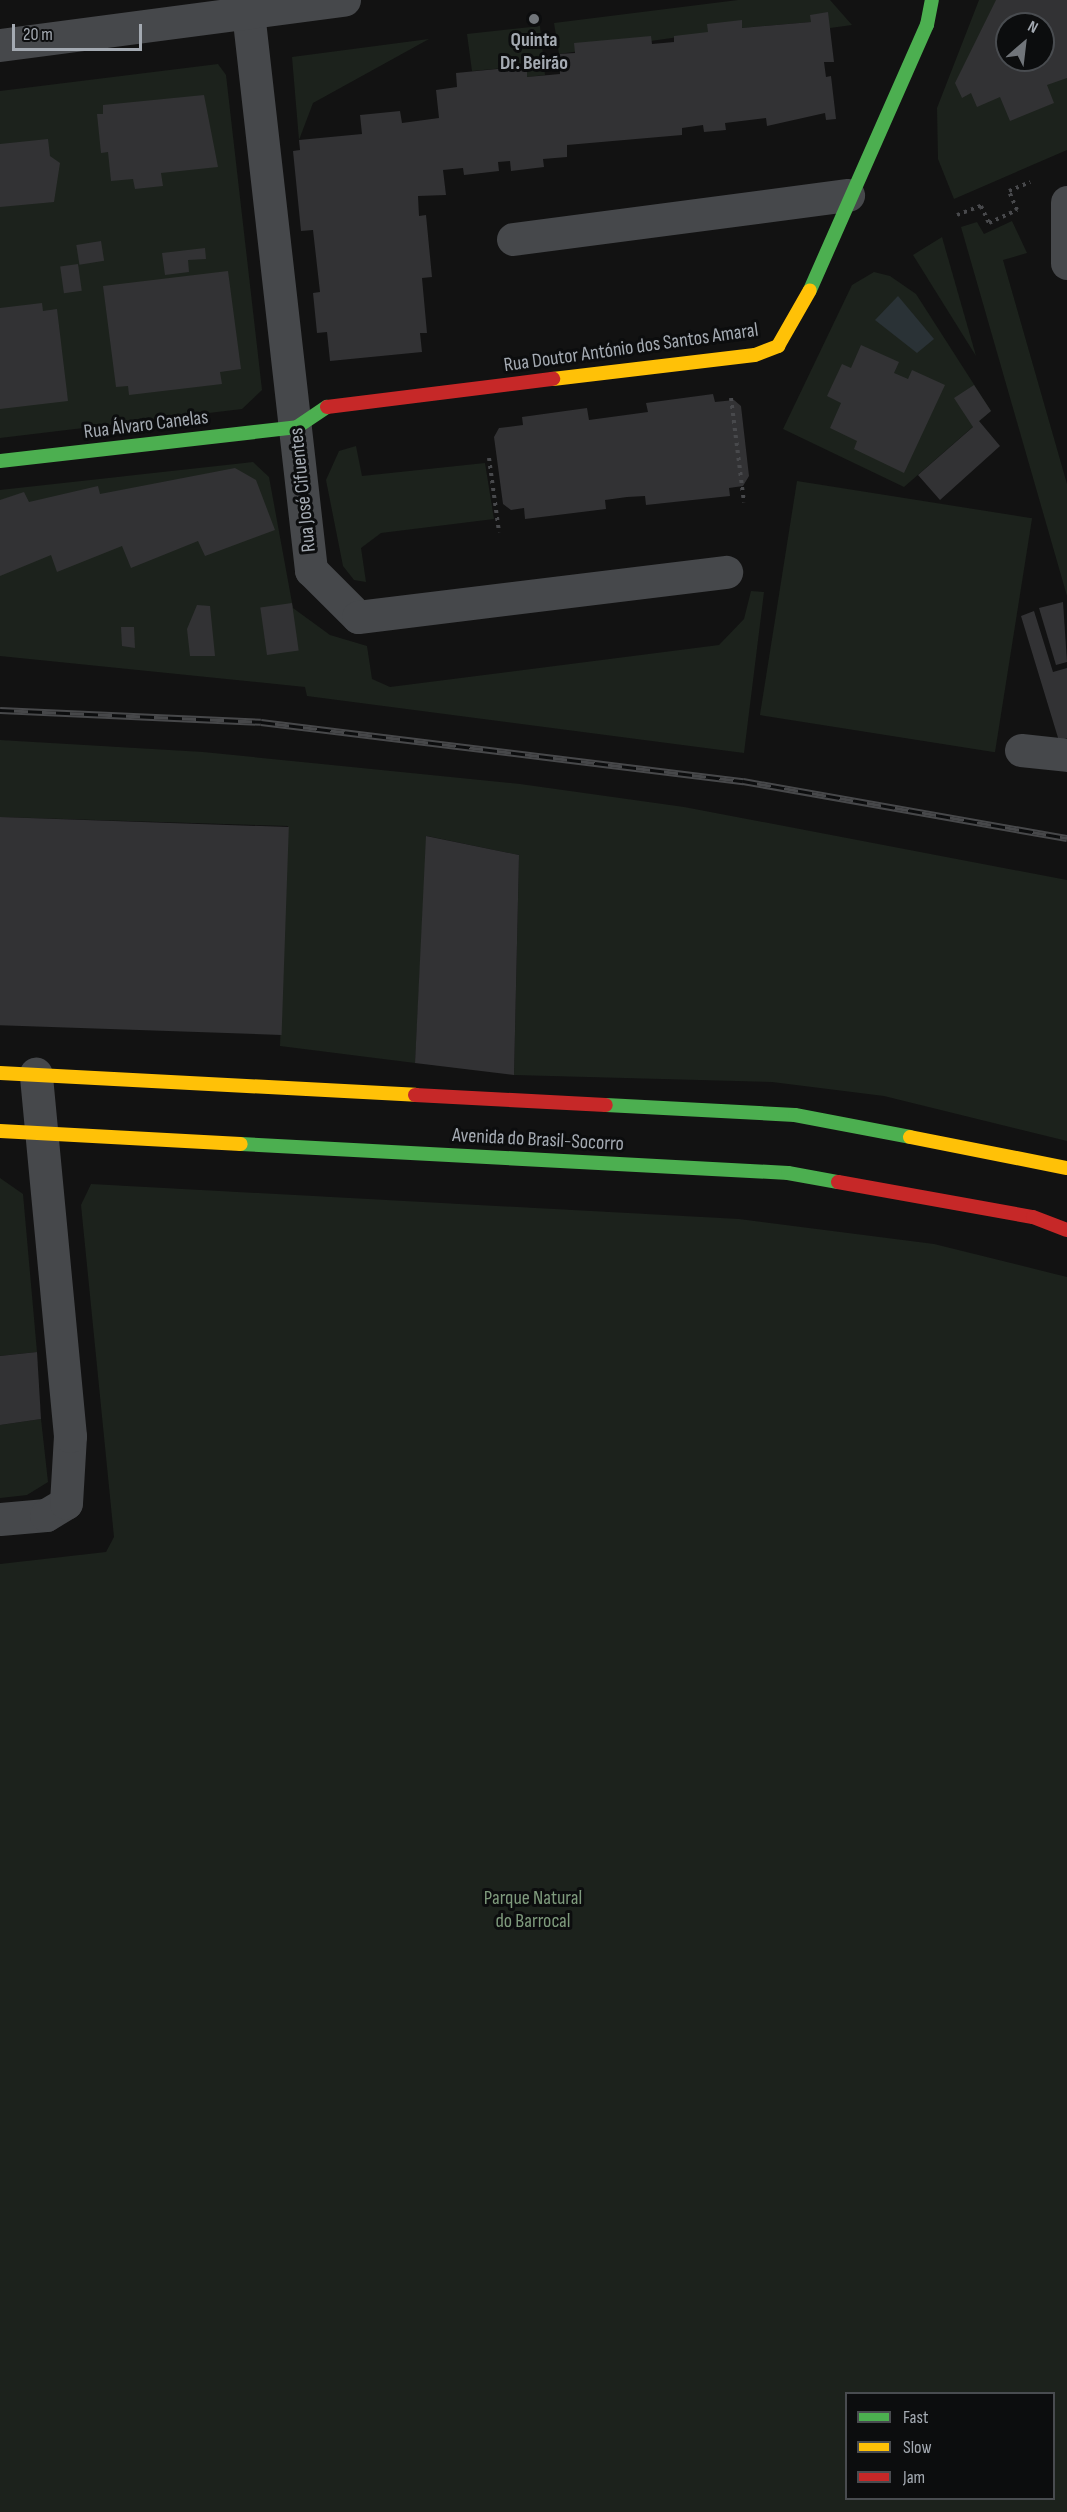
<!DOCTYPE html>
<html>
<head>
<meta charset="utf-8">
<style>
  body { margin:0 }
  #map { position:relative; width:1067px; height:2512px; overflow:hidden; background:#121212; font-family:"Sofia Sans Condensed",sans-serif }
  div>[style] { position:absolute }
  .green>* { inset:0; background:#1c221c; transform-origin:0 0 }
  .water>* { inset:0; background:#2a3236 }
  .building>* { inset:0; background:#323234; transform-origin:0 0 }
  .path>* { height:4px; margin-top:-2px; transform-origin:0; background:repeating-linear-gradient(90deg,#48494c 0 3px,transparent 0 7.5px) }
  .street>* { height:33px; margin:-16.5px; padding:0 16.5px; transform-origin:16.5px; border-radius:16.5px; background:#46484b }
  .fast>* { height:14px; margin:-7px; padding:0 7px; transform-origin:7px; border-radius:7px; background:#4caf50 }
  .slow>* { height:14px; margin:-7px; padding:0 7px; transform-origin:7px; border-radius:7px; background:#ffc107 }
  .jam>* { height:14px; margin:-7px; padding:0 7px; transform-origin:7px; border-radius:7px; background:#c62828 }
  .rail>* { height:7px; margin-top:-3.5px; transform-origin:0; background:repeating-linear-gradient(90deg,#0c0d0e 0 14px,#47484a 0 28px); box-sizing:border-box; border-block:2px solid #47484a }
  .dots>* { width:16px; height:16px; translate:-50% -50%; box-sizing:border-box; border:3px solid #0c0d0e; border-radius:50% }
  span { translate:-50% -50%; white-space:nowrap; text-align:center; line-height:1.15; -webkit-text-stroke:6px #0c0d0e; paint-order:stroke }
  .poi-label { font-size:20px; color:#a4aab2; font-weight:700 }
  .street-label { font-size:20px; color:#a4aab2 }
  .park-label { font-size:20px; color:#7f9b7d }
  .legend { position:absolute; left:845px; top:2392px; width:210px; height:108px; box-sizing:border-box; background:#0c0d0e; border:2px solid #494c50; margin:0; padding:8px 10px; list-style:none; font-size:18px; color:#a4aab2 }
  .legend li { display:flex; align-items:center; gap:12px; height:30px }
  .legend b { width:30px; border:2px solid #494c50 }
  .north { position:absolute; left:995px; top:12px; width:60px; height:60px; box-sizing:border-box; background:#0c0d0e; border:2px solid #494c50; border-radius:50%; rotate:28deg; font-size:16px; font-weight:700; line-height:24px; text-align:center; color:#a4aab2 }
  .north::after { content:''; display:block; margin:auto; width:21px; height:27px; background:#71757a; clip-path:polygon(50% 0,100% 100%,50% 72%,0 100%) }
  .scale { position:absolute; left:12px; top:24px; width:130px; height:27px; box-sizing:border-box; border:3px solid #a4aab2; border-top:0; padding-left:8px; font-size:18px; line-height:21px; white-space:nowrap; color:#a4aab2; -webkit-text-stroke:4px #0c0d0e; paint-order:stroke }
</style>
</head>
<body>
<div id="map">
  <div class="green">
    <i style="clip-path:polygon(738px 0,830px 0,852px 25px,830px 28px,811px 22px,742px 28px,559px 54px,554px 23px)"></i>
    <i style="clip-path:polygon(evenodd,979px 0,1067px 0,1067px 150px,954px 199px,938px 159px,937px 108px,979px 0,1007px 24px,1043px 24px,1043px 60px,1007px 60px,1007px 24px)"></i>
    <i style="clip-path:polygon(540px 26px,545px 75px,527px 77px,526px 66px,472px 71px,467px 34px)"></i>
    <i style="clip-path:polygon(429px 39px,313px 103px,299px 140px,292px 57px)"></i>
    <i style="clip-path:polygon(218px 64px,226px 75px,262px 390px,242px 409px,0 438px,0 91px)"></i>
    <i style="clip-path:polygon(1012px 221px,1027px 253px,1003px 260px,1067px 484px,1067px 596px,961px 227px,977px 222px,984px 234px)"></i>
    <i style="clip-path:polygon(942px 237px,976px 356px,913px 255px)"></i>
    <i style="clip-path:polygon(874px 272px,890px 276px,916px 294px,991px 411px,904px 487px,783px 429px,852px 285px)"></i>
    <i style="clip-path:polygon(356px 446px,362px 476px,485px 463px,494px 519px,381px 533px,361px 548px,366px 582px,354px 580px,343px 566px,326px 480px,339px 451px)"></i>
    <i style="clip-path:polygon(253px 462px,269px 477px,293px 608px,330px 635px,367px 646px,372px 679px,390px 687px,719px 645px,744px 619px,751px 591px,764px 592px,744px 753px,307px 696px,305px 687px,0 656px,0 490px)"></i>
    <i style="left:797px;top:481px;width:238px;height:237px;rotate:9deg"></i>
    <i style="clip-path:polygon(0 740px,203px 752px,520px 784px,684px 807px,1067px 880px,1067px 1141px,884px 1096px,772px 1082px,514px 1075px,519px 855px,427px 836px,415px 1063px,280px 1046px,288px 826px,0 817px)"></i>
    <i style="clip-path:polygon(0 1178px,23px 1194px,37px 1352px,0 1356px)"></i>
    <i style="clip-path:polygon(evenodd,91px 1184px,739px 1219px,934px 1244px,1067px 1277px,1067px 2512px,0 2512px,0 1564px,106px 1552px,114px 1537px,81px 1205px,91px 1184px,846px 2394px,1054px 2394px,1054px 2498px,846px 2498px,846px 2394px)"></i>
    <i style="clip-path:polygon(41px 1419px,48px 1482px,27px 1495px,0 1498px,0 1425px)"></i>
  </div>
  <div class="water">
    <i style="clip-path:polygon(898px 296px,934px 339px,917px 353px,875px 320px)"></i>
  </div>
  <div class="building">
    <i style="clip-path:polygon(evenodd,996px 0,1067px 0,1067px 78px,1047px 85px,1054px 103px,1010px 121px,1000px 97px,977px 107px,971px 93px,962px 98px,955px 83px,996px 0,1007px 24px,1043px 24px,1043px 60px,1007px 60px,1007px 24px)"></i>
    <i style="clip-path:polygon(828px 12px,834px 62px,824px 62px,826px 77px,831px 76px,836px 119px,826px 120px,825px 113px,767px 126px,766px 118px,725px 123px,726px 130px,704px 132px,703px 125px,682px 128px,682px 135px,567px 145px,567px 157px,543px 159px,544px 167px,511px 171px,510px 161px,498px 162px,499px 171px,464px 175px,463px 168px,443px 170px,446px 195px,418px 196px,419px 216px,426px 215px,432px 277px,422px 278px,427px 333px,420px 333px,422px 352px,330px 361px,327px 332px,317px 333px,313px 293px,320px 292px,313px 230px,301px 231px,293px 151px,300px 150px,299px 140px,362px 134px,360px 115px,400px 111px,402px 123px,439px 118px,436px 90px,457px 87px,456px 73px,527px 66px,527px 77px,560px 74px,559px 54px,575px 53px,574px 43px,651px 36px,652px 44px,674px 42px,674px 36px,708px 32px,707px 24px,742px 20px,742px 28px,811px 22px,810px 15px)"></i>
    <i style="clip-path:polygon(204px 95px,218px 167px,161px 173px,163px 186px,135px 189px,133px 179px,111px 181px,108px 152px,101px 153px,97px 114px,103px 114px,103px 105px)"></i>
    <i style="clip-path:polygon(48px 139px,50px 156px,60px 163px,54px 202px,0 207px,0 144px)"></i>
    <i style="left:101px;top:241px;width:20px;height:25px;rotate:81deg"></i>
    <i style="clip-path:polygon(205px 248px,206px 259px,188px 260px,189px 272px,165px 275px,162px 253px)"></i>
    <i style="left:78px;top:264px;width:27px;height:18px;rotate:82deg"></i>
    <i style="clip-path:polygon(228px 271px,241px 369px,220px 372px,222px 384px,129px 395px,128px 386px,116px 387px,103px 286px)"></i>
    <i style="clip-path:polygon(42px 303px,43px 311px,57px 309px,68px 401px,0 409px,0 308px)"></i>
    <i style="clip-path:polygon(861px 345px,899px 362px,894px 373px,908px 379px,912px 370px,945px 385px,904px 473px,854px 449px,857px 441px,830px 428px,841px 403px,827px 396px,842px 364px,851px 368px)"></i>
    <i style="clip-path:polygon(974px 385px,991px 411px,979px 421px,1000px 446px,940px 500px,918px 475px,973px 427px,954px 398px)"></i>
    <i style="clip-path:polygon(713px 394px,715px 402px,734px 400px,741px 406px,749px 476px,743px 486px,729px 488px,730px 496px,646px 505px,645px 496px,627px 497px,605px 500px,606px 509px,525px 519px,524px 508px,511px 510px,503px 504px,494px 437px,499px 428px,523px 425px,522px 417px,587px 408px,589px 420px,648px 412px,646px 403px)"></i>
    <i style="clip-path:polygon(235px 468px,256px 480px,275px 530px,205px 556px,198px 541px,131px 568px,122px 546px,57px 572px,51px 555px,0 576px,0 500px,24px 492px,29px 502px,98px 486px,100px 494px)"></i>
    <i style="clip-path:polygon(1063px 602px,1067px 662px,1056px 665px,1039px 608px)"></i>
    <i style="left:292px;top:603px;width:48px;height:32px;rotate:82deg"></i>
    <i style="clip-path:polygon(197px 605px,210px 606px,215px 656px,190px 656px,187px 629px)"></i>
    <i style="clip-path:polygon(1034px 611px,1053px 672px,1067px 668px,1067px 738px,1059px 741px,1021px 616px)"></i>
    <i style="clip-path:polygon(121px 627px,134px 627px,135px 648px,122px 646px)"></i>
    <i style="left:0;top:817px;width:289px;height:208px;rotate:2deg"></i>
    <i style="clip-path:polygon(426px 836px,519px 855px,514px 1075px,415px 1063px)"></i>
    <i style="clip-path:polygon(37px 1352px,41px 1419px,0 1425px,0 1356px)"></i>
  </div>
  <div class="path">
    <i style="left:957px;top:215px;width:26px;rotate:-21deg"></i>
    <i style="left:981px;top:206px;width:19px;rotate:65deg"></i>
    <i style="left:989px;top:223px;width:31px;rotate:-25deg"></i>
    <i style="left:1017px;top:210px;width:21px;rotate:-113deg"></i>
    <i style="left:1009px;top:191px;width:23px;rotate:-23deg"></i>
    <i style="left:731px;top:398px;width:105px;rotate:82.9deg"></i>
    <i style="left:489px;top:458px;width:75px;rotate:82.3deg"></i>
  </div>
  <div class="street">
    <i style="left:248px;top:12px;width:562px;rotate:83.56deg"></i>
    <i style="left:311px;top:570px;width:66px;rotate:45deg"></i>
    <i style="left:358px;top:617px;width:371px;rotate:-7deg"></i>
    <i style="left:0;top:45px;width:347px;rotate:-7.5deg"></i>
    <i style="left:1067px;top:202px;width:61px;rotate:90deg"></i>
    <i style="left:513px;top:239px;width:338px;rotate:-7.5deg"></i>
    <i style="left:1021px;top:750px;width:46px;rotate:6.2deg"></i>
    <i style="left:0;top:1519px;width:46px;rotate:-5deg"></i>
    <i style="left:46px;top:1515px;width:23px;rotate:-31deg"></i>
    <i style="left:66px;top:1503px;width:67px;rotate:-86.6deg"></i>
    <i style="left:70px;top:1436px;width:364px;rotate:-95.4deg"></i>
  </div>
  <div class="fast">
    <i style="left:810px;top:290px;width:290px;rotate:-66.2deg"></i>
    <i style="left:927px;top:25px;width:25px;rotate:-79deg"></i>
    <i style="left:0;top:461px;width:299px;rotate:-6.5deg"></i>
    <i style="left:297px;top:427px;width:36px;rotate:-34deg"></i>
    <i style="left:606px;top:1105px;width:189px;rotate:3deg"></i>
    <i style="left:795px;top:1115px;width:117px;rotate:10.8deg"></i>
    <i style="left:241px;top:1144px;width:548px;rotate:3.03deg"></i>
    <i style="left:788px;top:1173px;width:51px;rotate:10.2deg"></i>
  </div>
  <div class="slow">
    <i style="left:553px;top:379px;width:203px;rotate:-6.8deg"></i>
    <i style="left:755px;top:355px;width:25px;rotate:-21deg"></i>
    <i style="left:778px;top:346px;width:64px;rotate:-60.3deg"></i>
    <i style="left:0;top:1073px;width:416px;rotate:3deg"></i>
    <i style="left:0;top:1131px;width:241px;rotate:3.1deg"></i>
    <i style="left:910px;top:1137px;width:160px;rotate:11.2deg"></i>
  </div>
  <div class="jam">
    <i style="left:327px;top:407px;width:228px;rotate:-7.1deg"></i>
    <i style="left:415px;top:1095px;width:191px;rotate:3deg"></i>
    <i style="left:838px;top:1182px;width:198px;rotate:10.2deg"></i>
    <i style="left:1033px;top:1217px;width:36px;rotate:21deg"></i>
  </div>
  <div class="rail">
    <i style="left:0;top:710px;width:261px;rotate:2.6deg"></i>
    <i style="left:261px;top:722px;width:486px;rotate:7deg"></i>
    <i style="left:743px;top:781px;width:329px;rotate:10deg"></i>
  </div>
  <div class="dots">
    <i style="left:534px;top:19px;background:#71757a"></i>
  </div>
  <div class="poi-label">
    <span style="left:534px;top:52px">Quinta<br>Dr. Beirão</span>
  </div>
  <div class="street-label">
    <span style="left:631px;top:348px;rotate:-8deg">Rua Doutor António dos Santos Amaral</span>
    <span style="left:146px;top:425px;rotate:-7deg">Rua Álvaro Canelas</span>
    <span style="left:303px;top:490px;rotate:-96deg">Rua José Cifuentes</span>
    <span style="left:538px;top:1140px;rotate:3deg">Avenida do Brasil-Socorro</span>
  </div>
  <div class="park-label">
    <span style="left:533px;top:1910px">Parque Natural<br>do Barrocal</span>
  </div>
  <ul class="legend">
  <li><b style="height:8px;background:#4caf50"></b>Fast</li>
  <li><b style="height:8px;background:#ffc107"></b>Slow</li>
  <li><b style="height:8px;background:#c62828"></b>Jam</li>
  </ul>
  <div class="north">N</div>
  <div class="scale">20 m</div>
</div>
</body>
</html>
